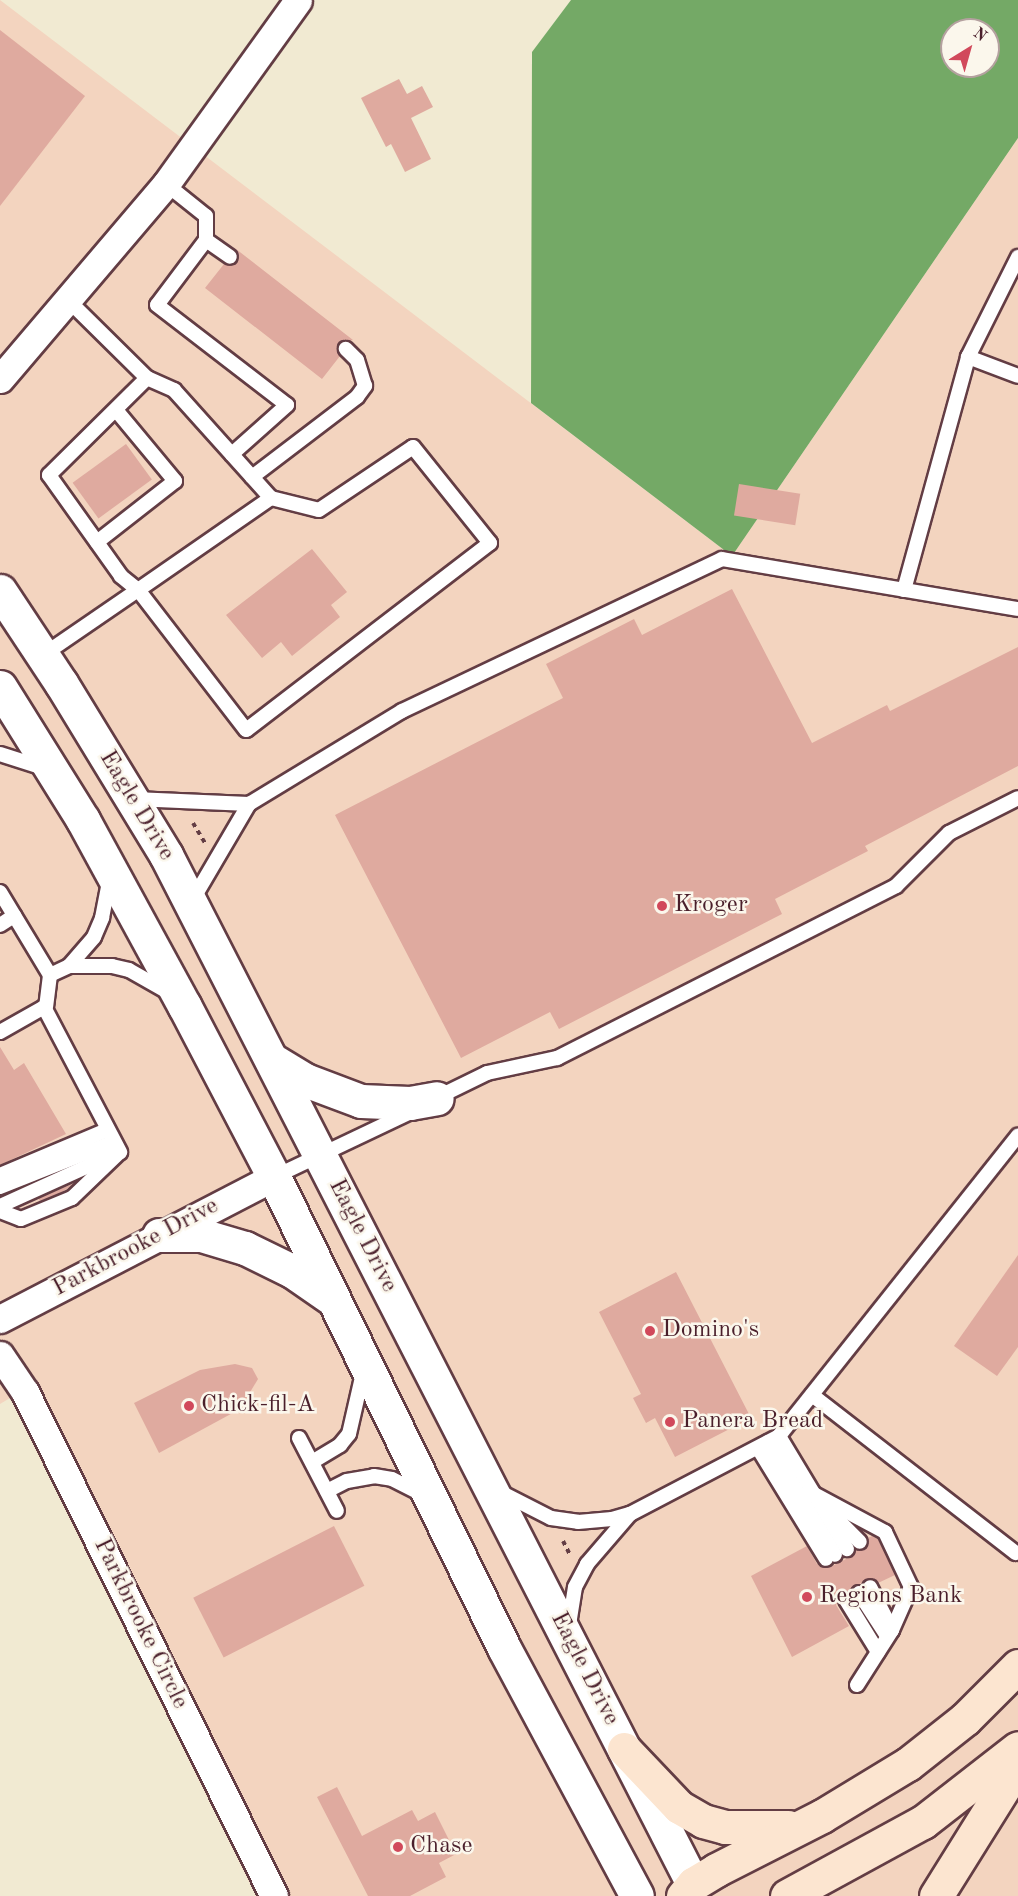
<!DOCTYPE html>
<html>
<head>
<meta charset="utf-8">
<style>
  body { margin:0 }
  #map { position:relative; width:1018px; height:1896px; overflow:hidden; background:#f1ead2; font-family:"Old Standard TT",serif }
  div>[style] { position:absolute }
  .built>* { inset:0; background:#f3d4bf }
  .forest>* { inset:0; background:#74a966 }
  .building>* { inset:0; background:#dfaa9f; transform-origin:0 0 }
  .path>* { height:4px; margin-top:-2px; transform-origin:0; background:repeating-linear-gradient(90deg,#633d44 0 4.5px,transparent 0 9px) }
  .roads { filter:drop-shadow(2px 0 #633d44) drop-shadow(-2px 0 #633d44) drop-shadow(0 2px #633d44) drop-shadow(0 -2px #633d44) }
  .service>* { height:14px; margin:-7px; padding:0 7px; transform-origin:7px; border-radius:7px; background:#fff }
  .minor>* { height:27px; margin:-13.5px; padding:0 13.5px; transform-origin:13.5px; border-radius:13.5px; background:#fff }
  .tertiary>* { height:33px; margin:-16.5px; padding:0 16.5px; transform-origin:16.5px; border-radius:16.5px; background:#fff }
  .secondary>* { height:33px; margin:-16.5px; padding:0 16.5px; transform-origin:16.5px; border-radius:16.5px; background:#fce5d0 }
  .dots>* { width:16px; height:16px; translate:-50% -50%; box-sizing:border-box; border:3px solid #fbf7ec; border-radius:50% }
  span { translate:-50% -50%; white-space:nowrap; text-align:center; line-height:1.15; -webkit-text-stroke:5px #fbf7ec; paint-order:stroke }
  .street-label { font-size:24px; color:#4a1f2b }
  .poi-label { font-size:24px; color:#4a1f2b }
  .left { translate:0 -50%; text-align:left }
  .north { position:absolute; left:940px; top:18px; width:60px; height:60px; box-sizing:border-box; background:#fbf7ec; border:2px solid #b4a19f; border-radius:50%; rotate:37deg; font-size:16px; font-weight:700; line-height:24px; text-align:center; color:#4a1f2b }
  .north::after { content:''; display:block; margin:auto; width:21px; height:27px; background:#d1495b; clip-path:polygon(50% 0,100% 100%,50% 72%,0 100%) }
</style>
</head>
<body>
<div id="map">
  <div class="built">
    <i style="clip-path:polygon(0 0,732px 556px,1018px 138px,1018px 1896px,256px 1896px,10px 1398px,0 1404px)"></i>
  </div>
  <div class="forest">
    <i style="clip-path:polygon(evenodd,571px 0,1018px 0,1018px 138px,732px 556px,531px 403px,532px 52px,571px 0,952px 30px,988px 30px,988px 66px,952px 66px,952px 30px)"></i>
  </div>
  <div class="building">
    <i style="clip-path:polygon(0 30px,85px 96px,0 206px)"></i>
    <i style="clip-path:polygon(399px 79px,407px 94px,422px 86px,433px 107px,411px 118px,431px 159px,405px 172px,391px 144px,386px 147px,361px 98px)"></i>
    <i style="clip-path:polygon(236px 249px,353px 340px,339px 343px,340px 356px,322px 379px,205px 288px,224px 264px,237px 263px)"></i>
    <i style="left:126px;top:444px;width:44px;height:66px;rotate:54deg"></i>
    <i style="left:739px;top:484px;width:62px;height:32px;rotate:9deg"></i>
    <i style="clip-path:polygon(312px 549px,347px 592px,331px 605px,340px 617px,292px 656px,281px 642px,262px 658px,226px 615px)"></i>
    <i style="clip-path:polygon(732px 589px,812px 743px,887px 705px,890px 711px,1018px 647px,1018px 766px,865px 846px,868px 851px,775px 899px,782px 914px,559px 1029px,550px 1012px,461px 1058px,335px 815px,563px 698px,546px 664px,634px 619px,642px 635px)"></i>
    <i style="clip-path:polygon(0 1047px,14px 1070px,24px 1063px,66px 1134px,0 1165px)"></i>
    <i style="clip-path:polygon(75px 1183px,61px 1193px,40px 1201px,38px 1198px)"></i>
    <i style="clip-path:polygon(1018px 1255px,1018px 1347px,997px 1376px,954px 1346px)"></i>
    <i style="clip-path:polygon(676px 1272px,751px 1418px,675px 1457px,655px 1418px,646px 1423px,633px 1398px,641px 1394px,599px 1312px)"></i>
    <i style="clip-path:polygon(235px 1364px,252px 1368px,258px 1379px,240px 1409px,159px 1453px,134px 1403px,200px 1370px)"></i>
    <i style="left:334px;top:1526px;width:67px;height:158px;rotate:63deg"></i>
    <i style="clip-path:polygon(872px 1536px,878px 1539px,895px 1575px,878px 1583px,866px 1579px,850px 1592px,841px 1593px,836px 1605px,849px 1626px,792px 1657px,751px 1576px,807px 1546px,817px 1564px,830px 1567px,852px 1556px,856px 1550px,866px 1549px,868px 1538px)"></i>
    <i style="clip-path:polygon(337px 1787px,362px 1836px,412px 1810px,418px 1821px,435px 1812px,456px 1854px,439px 1863px,446px 1877px,410px 1896px,368px 1896px,317px 1797px)"></i>
  </div>
  <div class="path">
    <i style="left:193px;top:823px;width:23px;rotate:59deg"></i>
    <i style="left:563px;top:1541px;width:16px;rotate:63deg"></i>
  </div>
  <div class="roads">
    <div class="service">
      <i style="left:166px;top:184px;width:51px;rotate:38.7deg"></i>
      <i style="left:206px;top:216px;width:24px;rotate:90deg"></i>
      <i style="left:206px;top:240px;width:81px;rotate:127deg"></i>
      <i style="left:157px;top:305px;width:164px;rotate:37.6deg"></i>
      <i style="left:287px;top:405px;width:74px;rotate:138.3deg"></i>
      <i style="left:206px;top:240px;width:29px;rotate:35deg"></i>
      <i style="left:968px;top:357px;width:112px;rotate:-63.4deg"></i>
      <i style="left:147px;top:378px;width:30px;rotate:24deg"></i>
      <i style="left:174px;top:390px;width:145px;rotate:48.1deg"></i>
      <i style="left:252px;top:477px;width:132px;rotate:-37.3deg"></i>
      <i style="left:357px;top:397px;width:14px;rotate:-54deg"></i>
      <i style="left:365px;top:386px;width:27px;rotate:-107deg"></i>
      <i style="left:357px;top:360px;width:16px;rotate:-135deg"></i>
      <i style="left:97px;top:542px;width:99px;rotate:-38deg"></i>
      <i style="left:175px;top:481px;width:92px;rotate:-129.7deg"></i>
      <i style="left:904px;top:590px;width:242px;rotate:-74.6deg"></i>
      <i style="left:968px;top:357px;width:53px;rotate:20.8deg"></i>
      <i style="left:43px;top:655px;width:115px;rotate:-34.4deg"></i>
      <i style="left:138px;top:590px;width:162px;rotate:-34.7deg"></i>
      <i style="left:271px;top:498px;width:49px;rotate:14deg"></i>
      <i style="left:319px;top:510px;width:113px;rotate:-33.8deg"></i>
      <i style="left:413px;top:447px;width:123px;rotate:51.3deg"></i>
      <i style="left:490px;top:543px;width:307px;rotate:142.5deg"></i>
      <i style="left:246px;top:730px;width:177px;rotate:-127.6deg"></i>
      <i style="left:138px;top:590px;width:22px;rotate:-141deg"></i>
      <i style="left:121px;top:576px;width:124px;rotate:-125.5deg"></i>
      <i style="left:49px;top:475px;width:138px;rotate:-44.7deg"></i>
      <i style="left:147px;top:378px;width:111px;rotate:-135.4deg"></i>
      <i style="left:0;top:754px;width:46px;rotate:17.7deg"></i>
      <i style="left:134px;top:799px;width:115px;rotate:2.5deg"></i>
      <i style="left:0;top:892px;width:97px;rotate:58.9deg"></i>
      <i style="left:50px;top:975px;width:31px;rotate:97deg"></i>
      <i style="left:46px;top:1006px;width:53px;rotate:150.5deg"></i>
      <i style="left:192px;top:901px;width:113px;rotate:-59.6deg"></i>
      <i style="left:249px;top:804px;width:179px;rotate:-31.3deg"></i>
      <i style="left:402px;top:711px;width:354px;rotate:-25.4deg"></i>
      <i style="left:722px;top:559px;width:300px;rotate:9.6deg"></i>
      <i style="left:0;top:925px;width:17px;rotate:-33deg"></i>
      <i style="left:69px;top:966px;width:38px;rotate:-49deg"></i>
      <i style="left:94px;top:937px;width:21px;rotate:-67deg"></i>
      <i style="left:102px;top:918px;width:38px;rotate:-79deg"></i>
      <i style="left:50px;top:975px;width:21px;rotate:-25deg"></i>
      <i style="left:69px;top:966px;width:43px"></i>
      <i style="left:112px;top:966px;width:17px;rotate:13deg"></i>
      <i style="left:129px;top:970px;width:43px;rotate:29.6deg"></i>
      <i style="left:44px;top:1007px;width:164px;rotate:62.3deg"></i>
      <i style="left:436px;top:1098px;width:57px;rotate:-26.1deg"></i>
      <i style="left:487px;top:1073px;width:72px;rotate:-12.1deg"></i>
      <i style="left:557px;top:1058px;width:380px;rotate:-26.9deg"></i>
      <i style="left:896px;top:886px;width:75px;rotate:-45deg"></i>
      <i style="left:949px;top:833px;width:77px;rotate:-26.9deg"></i>
      <i style="left:0;top:1175px;width:116px;rotate:-22.8deg"></i>
      <i style="left:274px;top:1177px;width:152px;rotate:-25.4deg"></i>
      <i style="left:0;top:1187px;width:122px;rotate:-21.7deg"></i>
      <i style="left:0;top:1206px;width:121px;rotate:-24.4deg"></i>
      <i style="left:0;top:1211px;width:22px;rotate:21deg"></i>
      <i style="left:21px;top:1219px;width:55px;rotate:-22.4deg"></i>
      <i style="left:72px;top:1198px;width:66px;rotate:-43.8deg"></i>
      <i style="left:812px;top:1395px;width:258px;rotate:37.8deg"></i>
      <i style="left:779px;top:1436px;width:132px;rotate:59deg"></i>
      <i style="left:299px;top:1438px;width:82px;rotate:62.5deg"></i>
      <i style="left:768px;top:1442px;width:131px;rotate:59.3deg"></i>
      <i style="left:758px;top:1448px;width:130px;rotate:58.5deg"></i>
      <i style="left:312px;top:1462px;width:33px;rotate:-31deg"></i>
      <i style="left:340px;top:1445px;width:14px;rotate:-51deg"></i>
      <i style="left:349px;top:1434px;width:63px;rotate:-77.1deg"></i>
      <i style="left:327px;top:1491px;width:22px;rotate:-27deg"></i>
      <i style="left:347px;top:1481px;width:27px;rotate:-10deg"></i>
      <i style="left:374px;top:1476px;width:18px;rotate:9deg"></i>
      <i style="left:392px;top:1479px;width:31px;rotate:27deg"></i>
      <i style="left:502px;top:1493px;width:55px;rotate:27deg"></i>
      <i style="left:551px;top:1518px;width:27px;rotate:8deg"></i>
      <i style="left:578px;top:1522px;width:34px;rotate:-5deg"></i>
      <i style="left:612px;top:1519px;width:19px;rotate:-16deg"></i>
      <i style="left:630px;top:1514px;width:168px;rotate:-27.6deg"></i>
      <i style="left:779px;top:1436px;width:384px;rotate:-51.5deg"></i>
      <i style="left:812px;top:1493px;width:83px;rotate:28.1deg"></i>
      <i style="left:885px;top:1532px;width:61px;rotate:64.7deg"></i>
      <i style="left:911px;top:1587px;width:47px;rotate:113.8deg"></i>
      <i style="left:830px;top:1512px;width:42px;rotate:45deg"></i>
      <i style="left:859px;top:1593px;width:48px;rotate:57deg"></i>
      <i style="left:846px;top:1600px;width:61px;rotate:58.4deg"></i>
      <i style="left:569px;top:1625px;width:38px;rotate:-81deg"></i>
      <i style="left:575px;top:1587px;width:26px;rotate:-62deg"></i>
      <i style="left:587px;top:1564px;width:66px;rotate:-49.3deg"></i>
      <i style="left:857px;top:1685px;width:65px;rotate:-57.5deg"></i>
      <i style="left:892px;top:1630px;width:48px;rotate:-117.1deg"></i>
    </div>
    <div class="minor">
      <i style="left:0;top:379px;width:256px;rotate:-49.6deg"></i>
      <i style="left:166px;top:184px;width:226px;rotate:-54.3deg"></i>
      <i style="left:0;top:1319px;width:309px;rotate:-27.4deg"></i>
      <i style="left:0;top:1355px;width:45px;rotate:56deg"></i>
      <i style="left:25px;top:1392px;width:562px;rotate:63.71deg"></i>
    </div>
    <div class="tertiary">
      <i style="left:0;top:591px;width:110px;rotate:56.5deg"></i>
      <i style="left:61px;top:683px;width:202px;rotate:58.6deg"></i>
      <i style="left:166px;top:855px;width:1156px;rotate:62.88deg"></i>
      <i style="left:0;top:687px;width:157px;rotate:58deg"></i>
      <i style="left:83px;top:820px;width:211px;rotate:61.4deg"></i>
      <i style="left:184px;top:1005px;width:194px;rotate:62.4deg"></i>
      <i style="left:274px;top:1177px;width:524px;rotate:63.97deg"></i>
      <i style="left:504px;top:1648px;width:281px;rotate:61.8deg"></i>
      <i style="left:272px;top:1060px;width:39px;rotate:31deg"></i>
      <i style="left:305px;top:1080px;width:60px;rotate:20.6deg"></i>
      <i style="left:361px;top:1101px;width:49px;rotate:2.3deg"></i>
      <i style="left:410px;top:1103px;width:27px;rotate:-10deg"></i>
      <i style="left:159px;top:1235px;width:42px"></i>
      <i style="left:201px;top:1235px;width:46px;rotate:16.5deg"></i>
      <i style="left:245px;top:1248px;width:52px;rotate:26.1deg"></i>
      <i style="left:292px;top:1271px;width:47px;rotate:34.7deg"></i>
    </div>
    <div class="secondary">
      <i style="left:624px;top:1749px;width:80px;rotate:46.5deg"></i>
      <i style="left:679px;top:1807px;width:28px;rotate:30deg"></i>
      <i style="left:703px;top:1821px;width:23px;rotate:15deg"></i>
      <i style="left:725px;top:1827px;width:63px"></i>
      <i style="left:683px;top:1896px;width:16px;rotate:-50deg"></i>
      <i style="left:693px;top:1884px;width:27px;rotate:-31deg"></i>
      <i style="left:716px;top:1870px;width:119px;rotate:-27deg"></i>
      <i style="left:822px;top:1816px;width:100px;rotate:-31.2deg"></i>
      <i style="left:908px;top:1764px;width:73px;rotate:-38.3deg"></i>
      <i style="left:965px;top:1719px;width:75px;rotate:-45deg"></i>
      <i style="left:787px;top:1896px;width:155px;rotate:-28.6deg"></i>
      <i style="left:923px;top:1822px;width:120px;rotate:-37.9deg"></i>
      <i style="left:936px;top:1896px;width:155px;rotate:-58deg"></i>
    </div>
  </div>
  <div class="dots">
    <i style="left:662px;top:906px;background:#d1495b"></i>
    <i style="left:650px;top:1331px;background:#d1495b"></i>
    <i style="left:189px;top:1406px;background:#d1495b"></i>
    <i style="left:670px;top:1422px;background:#d1495b"></i>
    <i style="left:807px;top:1597px;background:#d1495b"></i>
    <i style="left:398px;top:1847px;background:#d1495b"></i>
  </div>
  <div class="street-label">
    <span style="left:136px;top:806px;rotate:59deg">Eagle Drive</span>
    <span style="left:362px;top:1236px;rotate:63deg">Eagle Drive</span>
    <span style="left:136px;top:1248px;rotate:-28deg">Parkbrooke Drive</span>
    <span style="left:140px;top:1624px;rotate:64deg">Parkbrooke Circle</span>
    <span style="left:584px;top:1669px;rotate:63deg">Eagle Drive</span>
  </div>
  <div class="poi-label">
    <span class="left" style="left:674px;top:906px">Kroger</span>
    <span class="left" style="left:662px;top:1331px">Domino's</span>
    <span class="left" style="left:201px;top:1406px">Chick-fil-A</span>
    <span class="left" style="left:682px;top:1422px">Panera Bread</span>
    <span class="left" style="left:819px;top:1597px">Regions Bank</span>
    <span class="left" style="left:410px;top:1847px">Chase</span>
  </div>
  <div class="north">N</div>
</div>
</body>
</html>
